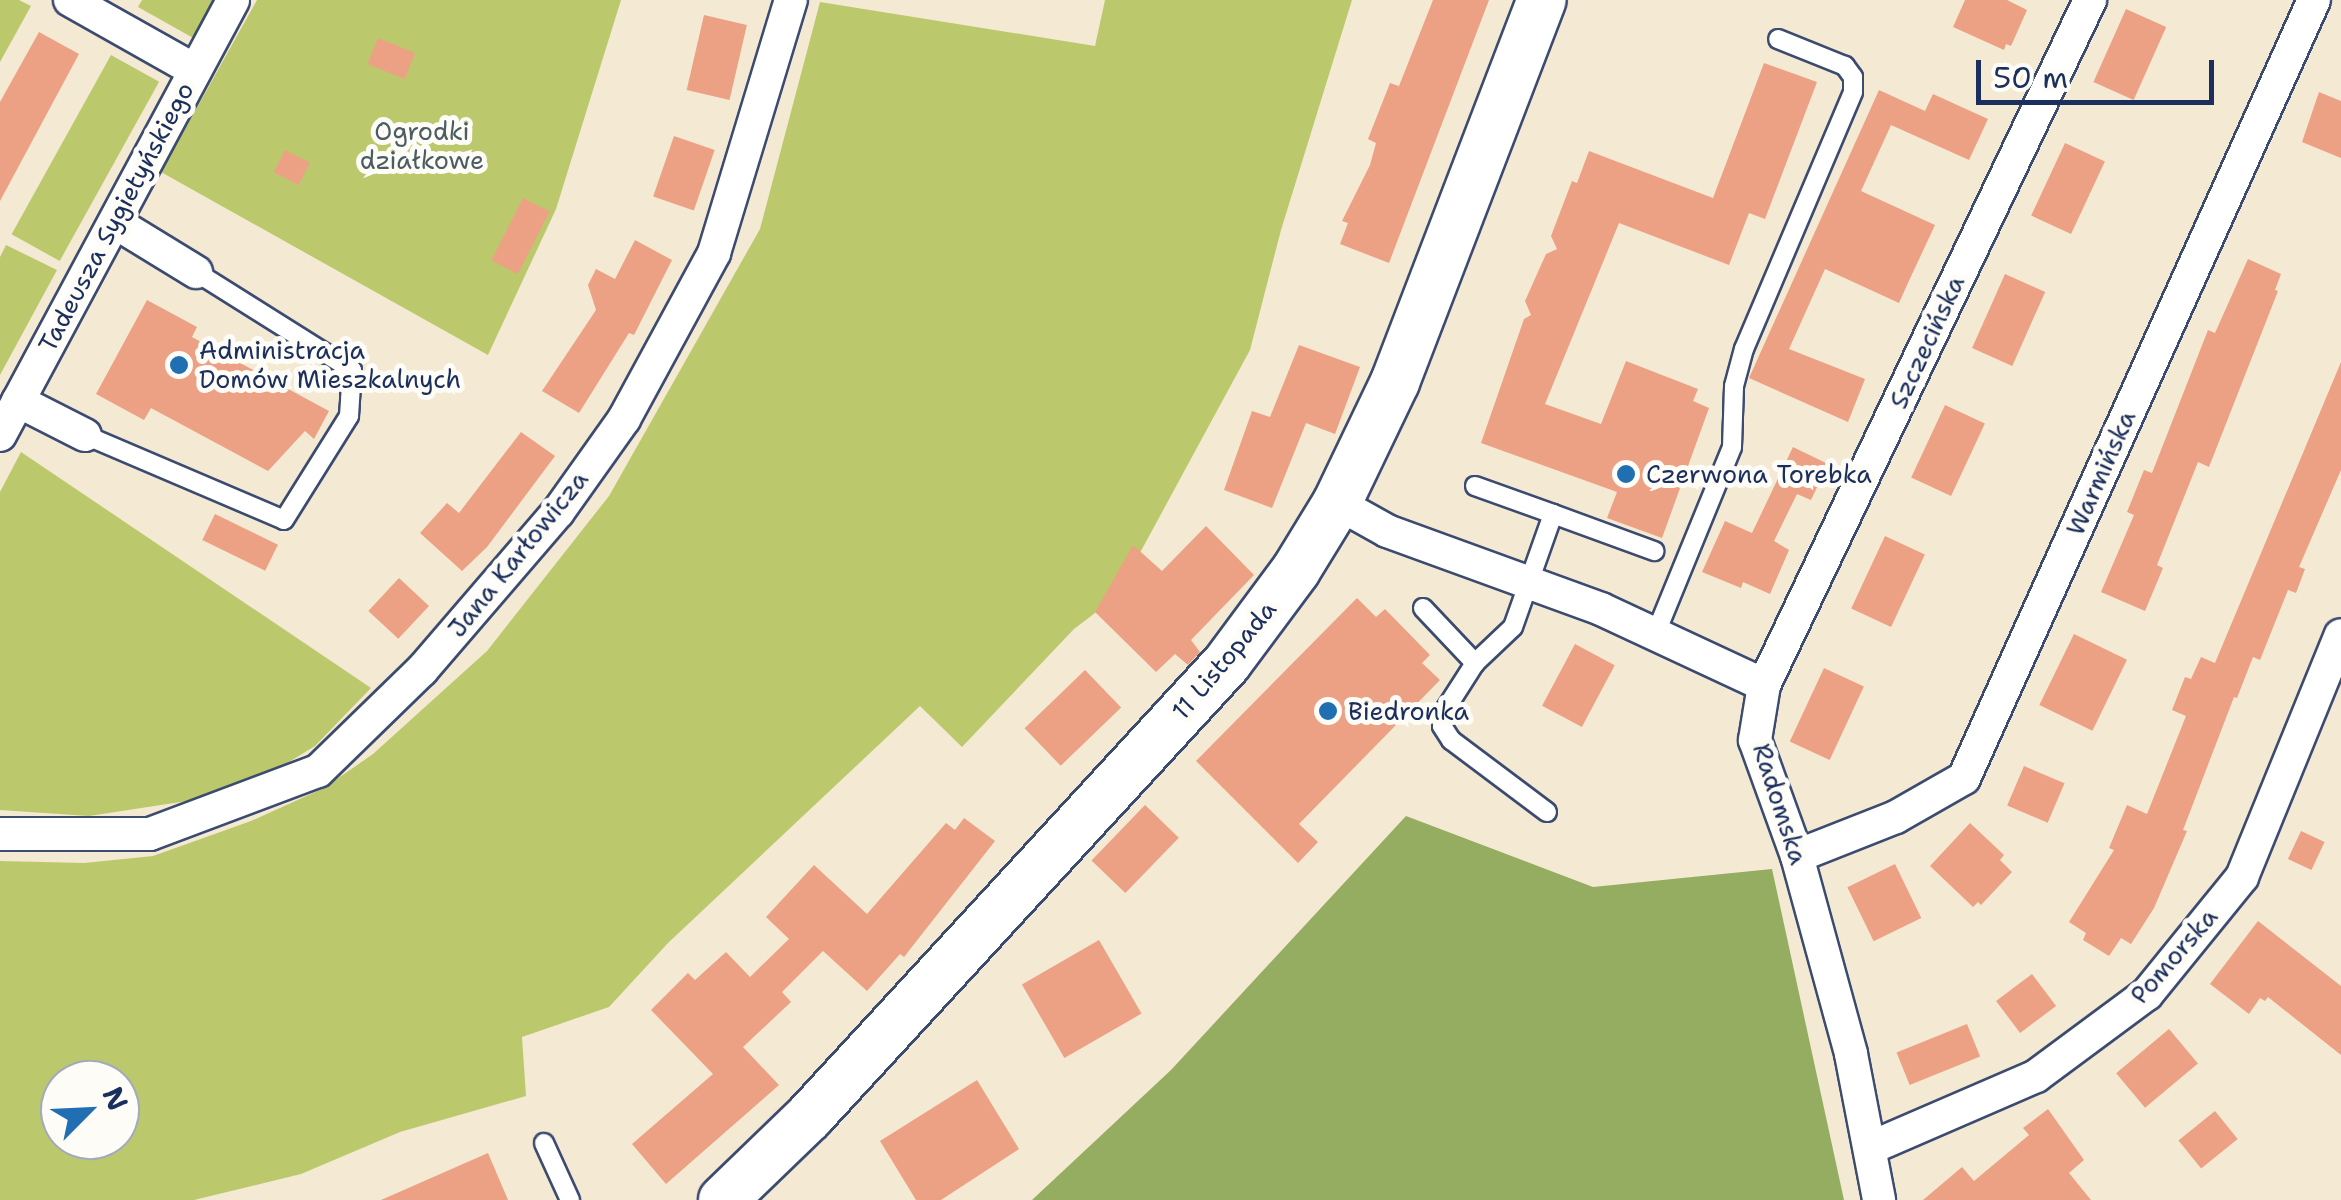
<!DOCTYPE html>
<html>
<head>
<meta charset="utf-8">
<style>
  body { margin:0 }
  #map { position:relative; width:2341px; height:1200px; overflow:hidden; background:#f4e9d3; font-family:"Shantell Sans",sans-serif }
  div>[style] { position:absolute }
  .green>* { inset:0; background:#bbc96c; transform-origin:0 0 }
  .forest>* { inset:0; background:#94ad60 }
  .building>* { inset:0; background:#eda184; transform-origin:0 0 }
  .roads { filter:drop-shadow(2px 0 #3c4b70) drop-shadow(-2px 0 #3c4b70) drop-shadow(0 2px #3c4b70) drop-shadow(0 -2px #3c4b70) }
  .lane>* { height:18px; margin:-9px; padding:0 9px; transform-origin:9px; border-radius:9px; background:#fff }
  .street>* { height:32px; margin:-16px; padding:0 16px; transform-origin:16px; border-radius:16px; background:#fff }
  .secondary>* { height:48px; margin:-24px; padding:0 24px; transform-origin:24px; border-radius:24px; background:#fff }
  .dots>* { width:28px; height:28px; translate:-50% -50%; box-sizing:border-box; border:5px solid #fdfcf7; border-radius:50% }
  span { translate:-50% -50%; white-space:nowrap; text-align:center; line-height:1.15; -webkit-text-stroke:10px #fdfcf7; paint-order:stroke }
  .park-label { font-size:25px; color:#4b5d62 }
  .street-label { font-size:25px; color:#1b2f5e }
  .poi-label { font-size:25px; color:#1b2f5e }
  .left { translate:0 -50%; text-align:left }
  .north { position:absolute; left:40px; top:1060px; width:100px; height:100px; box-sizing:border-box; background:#fdfcf7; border:2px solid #a3aaba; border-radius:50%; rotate:66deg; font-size:28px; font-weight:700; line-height:40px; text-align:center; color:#1b2f5e }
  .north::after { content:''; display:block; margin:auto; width:35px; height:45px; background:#1f6fb2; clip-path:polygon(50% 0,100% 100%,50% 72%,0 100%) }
  .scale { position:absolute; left:1976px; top:60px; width:238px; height:45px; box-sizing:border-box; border:5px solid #1b2f5e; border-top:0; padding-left:12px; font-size:30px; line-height:35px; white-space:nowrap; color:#1b2f5e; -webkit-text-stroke:8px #fdfcf7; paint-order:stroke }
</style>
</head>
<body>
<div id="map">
  <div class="green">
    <i style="clip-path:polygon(0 0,19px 0,31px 6px,0 62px)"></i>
    <i style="clip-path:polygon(142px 0,216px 0,195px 39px,138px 7px)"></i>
    <i style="clip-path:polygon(257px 0,621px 0,556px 209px,488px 355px,161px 172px)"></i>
    <i style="clip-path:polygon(evenodd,1105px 0,1352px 0,1281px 230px,1250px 350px,1116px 597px,1074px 629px,962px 747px,920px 706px,668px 943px,609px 1007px,522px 1037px,526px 1096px,400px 1132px,301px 1174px,194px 1200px,0 1200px,0 861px,84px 863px,153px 856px,251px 821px,324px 788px,373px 754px,487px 651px,609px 496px,760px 229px,820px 2px,1095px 46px,1105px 0,60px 1080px,120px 1080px,120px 1140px,60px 1140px,60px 1080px)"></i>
    <i style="left:111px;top:55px;width:55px;height:205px;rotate:29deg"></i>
    <i style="clip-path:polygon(6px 245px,57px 270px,0 375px,0 257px)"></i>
    <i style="clip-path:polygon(21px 452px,371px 688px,315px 746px,276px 770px,200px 799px,89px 816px,0 810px,0 492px)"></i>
  </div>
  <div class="forest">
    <i style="clip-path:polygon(1406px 816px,1593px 887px,1772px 869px,1844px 1200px,1032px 1200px,1171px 1070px)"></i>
  </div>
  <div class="building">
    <i style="clip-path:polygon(1433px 0,1489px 0,1389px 263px,1340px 244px,1348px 223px,1342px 221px,1370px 165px,1376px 143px,1368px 139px,1390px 83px,1399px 86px)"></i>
    <i style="clip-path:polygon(1965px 0,2007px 0,2027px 10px,2011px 46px,2006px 44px,2004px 50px,1953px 27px)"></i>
    <i style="left:2126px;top:9px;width:44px;height:80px;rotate:24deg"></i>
    <i style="left:704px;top:15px;width:44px;height:77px;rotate:13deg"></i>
    <i style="clip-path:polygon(39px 32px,79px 54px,0 201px,0 102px)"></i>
    <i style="left:378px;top:38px;width:40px;height:28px;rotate:22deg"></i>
    <i style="clip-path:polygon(1764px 63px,1817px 82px,1765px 219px,1749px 213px,1729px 265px,1619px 223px,1545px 404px,1601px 424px,1626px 361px,1698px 389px,1693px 401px,1709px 408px,1662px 538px,1607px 518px,1617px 492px,1481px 443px,1524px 319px,1531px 315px,1525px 301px,1546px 254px,1557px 249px,1551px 236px,1572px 181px,1577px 183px,1589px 151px,1713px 198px)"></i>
    <i style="clip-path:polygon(1879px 90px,1925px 111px,1933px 94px,1988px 119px,1969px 160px,1891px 125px,1861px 191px,1935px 225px,1907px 285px,1899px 303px,1825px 269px,1789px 349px,1865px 379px,1848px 422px,1749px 378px)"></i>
    <i style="clip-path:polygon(2319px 92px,2341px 101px,2341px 158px,2302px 142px)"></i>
    <i style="left:674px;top:136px;width:43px;height:64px;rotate:19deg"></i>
    <i style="left:2065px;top:143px;width:44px;height:80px;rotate:25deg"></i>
    <i style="left:285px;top:150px;width:28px;height:25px;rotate:27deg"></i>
    <i style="left:523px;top:198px;width:30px;height:70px;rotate:27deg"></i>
    <i style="clip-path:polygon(635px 240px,672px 260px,634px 335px,629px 333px,579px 413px,542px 391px,596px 310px,588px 285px,596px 269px,615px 279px)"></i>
    <i style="clip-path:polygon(2248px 259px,2281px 274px,2275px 290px,2278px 291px,2209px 467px,2198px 462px,2157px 565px,2163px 568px,2145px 611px,2101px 592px,2134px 515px,2127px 512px,2144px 470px,2152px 473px,2208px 330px,2215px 333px)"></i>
    <i style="left:2005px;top:274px;width:44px;height:81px;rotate:24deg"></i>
    <i style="clip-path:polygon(147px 300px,197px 327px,192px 337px,329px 411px,314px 439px,305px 431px,268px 471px,151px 408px,144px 420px,96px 394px)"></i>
    <i style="clip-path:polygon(1299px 345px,1360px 367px,1335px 434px,1306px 423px,1272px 508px,1224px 490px,1252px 411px,1270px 417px)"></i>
    <i style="clip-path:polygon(2341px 362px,2341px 470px,2299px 567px,2305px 569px,2296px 593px,2288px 590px,2260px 660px,2253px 657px,2237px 698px,2234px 697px,2183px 830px,2187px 831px,2154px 908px,2131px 944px,2121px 938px,2109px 956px,2083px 940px,2086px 933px,2069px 922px,2114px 850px,2109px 848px,2127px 805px,2147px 814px,2186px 716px,2172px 710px,2185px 677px,2191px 679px,2201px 657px,2215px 663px)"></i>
    <i style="left:1945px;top:405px;width:44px;height:80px;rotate:25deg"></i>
    <i style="clip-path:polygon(521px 432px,555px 456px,487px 547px,462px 571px,420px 533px,447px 503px,459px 513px)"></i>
    <i style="clip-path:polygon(1793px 447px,1828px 464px,1811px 500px,1797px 494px,1774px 541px,1789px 550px,1770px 594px,1743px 582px,1741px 588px,1702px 572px,1725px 521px,1752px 533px)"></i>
    <i style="left:215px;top:514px;width:70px;height:29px;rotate:26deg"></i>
    <i style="clip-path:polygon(1206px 526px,1254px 575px,1191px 640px,1200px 652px,1188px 665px,1175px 654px,1156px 672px,1095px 612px,1133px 545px,1162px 571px)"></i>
    <i style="left:1885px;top:536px;width:44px;height:80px;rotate:25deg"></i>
    <i style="left:399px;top:578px;width:41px;height:45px;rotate:43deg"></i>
    <i style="clip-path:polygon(1357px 598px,1376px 617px,1385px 609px,1430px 655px,1422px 663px,1440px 680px,1299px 824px,1318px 842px,1298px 863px,1196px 761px)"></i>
    <i style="left:2074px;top:634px;width:59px;height:79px;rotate:26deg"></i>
    <i style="left:1575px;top:644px;width:45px;height:70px;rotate:28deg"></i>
    <i style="left:1824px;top:668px;width:44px;height:81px;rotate:25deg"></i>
    <i style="left:1085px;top:670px;width:52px;height:84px;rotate:46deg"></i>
    <i style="left:2024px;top:766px;width:44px;height:43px;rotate:23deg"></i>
    <i style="left:1145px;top:805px;width:47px;height:77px;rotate:44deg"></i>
    <i style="clip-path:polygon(964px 818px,995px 841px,904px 957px,900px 954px,867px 991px,823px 951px,782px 992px,791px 1002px,743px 1047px,779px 1085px,666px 1184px,632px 1144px,713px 1074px,651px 1010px,688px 973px,695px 980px,726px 952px,750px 977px,789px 939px,766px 917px,814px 865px,867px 914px,946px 823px,955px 830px)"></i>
    <i style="clip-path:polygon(1970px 823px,2004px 855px,2000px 860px,2012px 872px,1981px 905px,1978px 902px,1973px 907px,1930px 866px)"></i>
    <i style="left:2301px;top:831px;width:26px;height:31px;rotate:25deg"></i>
    <i style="left:1895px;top:864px;width:60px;height:53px;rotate:64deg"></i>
    <i style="clip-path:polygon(2258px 921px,2341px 986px,2341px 1055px,2268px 997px,2265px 1001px,2260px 998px,2249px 1014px,2210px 984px)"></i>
    <i style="left:1099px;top:940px;width:85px;height:89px;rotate:60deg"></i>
    <i style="left:2032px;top:974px;width:40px;height:45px;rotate:53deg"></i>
    <i style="left:1967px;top:1024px;width:35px;height:76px;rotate:68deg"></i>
    <i style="left:2169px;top:1029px;width:45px;height:69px;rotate:50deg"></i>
    <i style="clip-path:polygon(977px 1080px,1019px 1149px,941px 1200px,916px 1200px,880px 1141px)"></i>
    <i style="clip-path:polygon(2048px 1109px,2084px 1160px,2069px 1173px,2091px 1200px,1923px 1200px,1962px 1167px,1974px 1181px,2029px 1135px,2023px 1128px)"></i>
    <i style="left:2215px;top:1111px;width:36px;height:47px;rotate:51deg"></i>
    <i style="clip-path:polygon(488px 1153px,508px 1200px,381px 1200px)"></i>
  </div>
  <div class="roads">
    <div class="lane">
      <i style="left:85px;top:435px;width:216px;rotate:23.1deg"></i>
      <i style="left:284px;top:520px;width:123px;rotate:-58deg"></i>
      <i style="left:349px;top:416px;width:46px;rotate:-86.3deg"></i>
      <i style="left:352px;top:370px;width:184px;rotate:-147.9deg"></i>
      <i style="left:1475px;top:486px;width:83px;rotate:19.7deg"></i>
      <i style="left:1423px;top:608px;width:76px;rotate:46.6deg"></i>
      <i style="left:1475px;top:663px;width:52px;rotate:-43.5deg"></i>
      <i style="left:1513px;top:627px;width:120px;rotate:-70.5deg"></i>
      <i style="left:1553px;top:514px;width:108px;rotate:20.1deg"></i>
      <i style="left:1655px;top:635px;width:203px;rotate:-67.7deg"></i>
      <i style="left:1732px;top:447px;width:61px;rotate:-88.1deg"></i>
      <i style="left:1734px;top:386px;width:38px;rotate:-75deg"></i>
      <i style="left:1744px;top:349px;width:279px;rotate:-67deg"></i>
      <i style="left:1853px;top:92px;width:15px;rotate:-90deg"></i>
      <i style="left:1853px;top:77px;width:14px;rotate:-126deg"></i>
      <i style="left:1845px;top:66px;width:72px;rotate:-158.1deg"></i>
      <i style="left:1475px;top:663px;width:56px;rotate:122.6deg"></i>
      <i style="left:1445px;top:710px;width:16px;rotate:101deg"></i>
      <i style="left:1442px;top:726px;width:17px;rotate:57deg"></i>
      <i style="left:1451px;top:740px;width:120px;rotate:36.9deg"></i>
      <i style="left:544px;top:1143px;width:63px;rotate:65.5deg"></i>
    </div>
    <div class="street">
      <i style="left:70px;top:0;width:142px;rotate:29.4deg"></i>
      <i style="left:116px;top:223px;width:94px;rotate:31.5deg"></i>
      <i style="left:18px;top:401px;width:75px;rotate:26.9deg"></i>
      <i style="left:0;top:435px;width:493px;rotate:-61.8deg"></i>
      <i style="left:1337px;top:503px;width:57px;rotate:29.2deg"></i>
      <i style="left:1387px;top:531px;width:228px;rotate:20deg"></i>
      <i style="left:1601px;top:609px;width:180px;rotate:25deg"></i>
      <i style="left:1764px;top:685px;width:56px;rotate:99.3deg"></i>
      <i style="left:1755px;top:740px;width:123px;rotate:70.1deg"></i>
      <i style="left:1797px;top:856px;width:205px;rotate:74.7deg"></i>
      <i style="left:1851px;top:1054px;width:149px;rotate:79.1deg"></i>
      <i style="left:1764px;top:685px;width:759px;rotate:-64.55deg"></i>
      <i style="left:0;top:834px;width:150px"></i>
      <i style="left:150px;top:834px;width:179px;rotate:-20.6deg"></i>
      <i style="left:318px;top:771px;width:145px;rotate:-44.2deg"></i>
      <i style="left:422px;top:670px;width:208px;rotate:-49.3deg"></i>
      <i style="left:558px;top:512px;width:114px;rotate:-54.6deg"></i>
      <i style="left:624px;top:419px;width:189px;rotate:-61.5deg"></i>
      <i style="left:714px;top:253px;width:264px;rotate:-73.1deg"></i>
      <i style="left:1797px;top:856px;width:106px;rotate:-21.5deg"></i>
      <i style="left:1896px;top:817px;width:78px;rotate:-29.8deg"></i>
      <i style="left:1964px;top:778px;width:853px;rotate:-65.78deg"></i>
      <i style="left:1870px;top:1148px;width:181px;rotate:-23.4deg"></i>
      <i style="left:2036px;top:1076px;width:138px;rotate:-36.5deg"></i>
      <i style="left:2147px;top:994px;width:151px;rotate:-50.9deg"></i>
      <i style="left:2242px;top:877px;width:261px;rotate:-67.8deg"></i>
    </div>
    <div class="secondary">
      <i style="left:723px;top:1200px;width:120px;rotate:-44deg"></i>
      <i style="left:809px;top:1117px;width:617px;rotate:-47.36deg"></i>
      <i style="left:1227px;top:663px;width:116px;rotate:-53.4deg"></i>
      <i style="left:1296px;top:570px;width:79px;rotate:-58.5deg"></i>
      <i style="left:1337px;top:503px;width:134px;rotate:-64.4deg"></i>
      <i style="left:1395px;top:382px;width:409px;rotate:-69deg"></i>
    </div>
  </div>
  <div class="dots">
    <i style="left:179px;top:365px;background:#1f6fb2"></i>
    <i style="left:1626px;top:474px;background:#1f6fb2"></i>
    <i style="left:1328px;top:711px;background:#1f6fb2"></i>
  </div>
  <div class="park-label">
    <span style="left:422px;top:146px">Ogrodki<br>działkowe</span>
  </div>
  <div class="street-label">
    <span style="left:116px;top:217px;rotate:-62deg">Tadeusza Sygietyńskiego</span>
    <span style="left:1927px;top:342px;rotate:-65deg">Szczecińska</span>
    <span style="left:2101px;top:473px;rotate:-66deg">Warmińska</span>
    <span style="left:518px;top:554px;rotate:-51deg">Jana Karłowicza</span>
    <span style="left:1224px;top:660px;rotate:-50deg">11 Listopada</span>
    <span style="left:1780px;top:804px;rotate:72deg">Radomska</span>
    <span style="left:2174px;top:956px;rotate:-49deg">Pomorska</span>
  </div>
  <div class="poi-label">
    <span class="left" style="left:199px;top:365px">Administracja<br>Domów Mieszkalnych</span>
    <span class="left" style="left:1646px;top:474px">Czerwona Torebka</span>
    <span class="left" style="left:1348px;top:711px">Biedronka</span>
  </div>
  <div class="north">N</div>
  <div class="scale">50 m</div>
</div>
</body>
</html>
